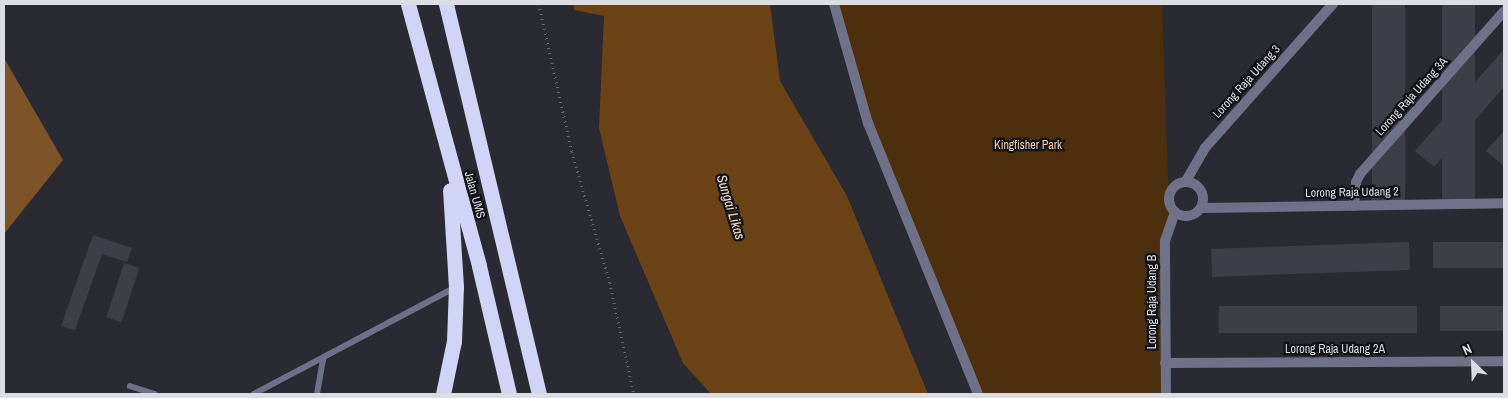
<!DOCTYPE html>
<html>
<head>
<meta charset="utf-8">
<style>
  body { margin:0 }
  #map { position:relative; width:1508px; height:398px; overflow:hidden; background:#292a32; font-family:"Archivo Narrow",sans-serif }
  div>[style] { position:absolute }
  .green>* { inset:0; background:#4d2f0d }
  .forest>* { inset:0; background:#7d5328 }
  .water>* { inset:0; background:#6b4316 }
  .building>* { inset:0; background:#3d3e47; transform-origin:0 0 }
  .path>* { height:2.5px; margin-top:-1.25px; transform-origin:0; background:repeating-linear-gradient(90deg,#65666e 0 1px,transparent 0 5px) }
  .lane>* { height:5.5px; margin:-2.75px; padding:0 2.75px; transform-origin:2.75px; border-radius:2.75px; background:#6e7188 }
  .street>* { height:10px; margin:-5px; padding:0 5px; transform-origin:5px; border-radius:5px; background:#6e7188 }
  .street>.ring { margin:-5px; padding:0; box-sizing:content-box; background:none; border:10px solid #6e7188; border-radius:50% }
  .highway>* { height:15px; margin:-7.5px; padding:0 7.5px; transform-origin:7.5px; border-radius:7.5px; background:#d0d5f8 }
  span { translate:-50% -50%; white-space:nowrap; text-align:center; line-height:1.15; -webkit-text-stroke:4.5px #121317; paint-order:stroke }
  .street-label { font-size:12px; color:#dcdde3 }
  .park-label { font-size:12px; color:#f6cea9 }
  .water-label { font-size:14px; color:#f8ddc5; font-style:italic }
  .frame { position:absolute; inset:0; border:5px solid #dcdde3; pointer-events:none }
  .north { position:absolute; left:1448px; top:338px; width:50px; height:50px; -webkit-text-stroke:4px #121317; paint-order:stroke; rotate:336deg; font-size:14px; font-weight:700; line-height:20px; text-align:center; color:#dcdde3 }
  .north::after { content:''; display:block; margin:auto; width:18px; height:22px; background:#dcdde3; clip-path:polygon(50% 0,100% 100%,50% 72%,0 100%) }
</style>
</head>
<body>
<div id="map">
  <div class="green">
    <i style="clip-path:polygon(834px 4px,1162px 4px,1169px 204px,1175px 212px,1165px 241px,1166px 394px,978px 394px,868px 123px)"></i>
  </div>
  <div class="forest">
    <i style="clip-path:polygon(4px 58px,63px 160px,4px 234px)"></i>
  </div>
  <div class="water">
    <i style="clip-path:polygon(574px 4px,770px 4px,780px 81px,847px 196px,928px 394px,711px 394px,683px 363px,620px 216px,599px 128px,604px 16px,574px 10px)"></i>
  </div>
  <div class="building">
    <i style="left:1372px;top:4px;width:33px;height:205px"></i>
    <i style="left:1442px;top:4px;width:33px;height:202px"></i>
    <i style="clip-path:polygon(1504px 49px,1504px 87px,1434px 167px,1415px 151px)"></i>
    <i style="clip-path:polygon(1504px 131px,1504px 166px,1486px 151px)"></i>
    <i style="clip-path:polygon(93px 235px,132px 248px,127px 262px,102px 254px,75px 330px,61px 326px)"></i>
    <i style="left:1409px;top:242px;width:28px;height:198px;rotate:88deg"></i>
    <i style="left:1504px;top:242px;width:26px;height:71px;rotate:90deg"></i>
    <i style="left:124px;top:263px;width:16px;height:57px;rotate:18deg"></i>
    <i style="left:1417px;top:306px;width:27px;height:198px;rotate:90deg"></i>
    <i style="left:1504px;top:306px;width:25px;height:64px;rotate:90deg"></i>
  </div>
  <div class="path">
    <i style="left:539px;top:4px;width:152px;rotate:77.4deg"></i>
    <i style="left:572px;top:152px;width:136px;rotate:73.8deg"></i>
    <i style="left:610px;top:283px;width:114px;rotate:77.8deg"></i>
  </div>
  <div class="lane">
    <i style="left:130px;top:386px;width:26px;rotate:18deg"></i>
    <i style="left:254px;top:394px;width:226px;rotate:-27.9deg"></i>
    <i style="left:317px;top:394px;width:36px;rotate:-80deg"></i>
  </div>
  <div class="street">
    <i style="left:834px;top:4px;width:124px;rotate:74.1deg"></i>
    <i style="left:868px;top:123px;width:292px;rotate:67.9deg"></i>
    <i style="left:1186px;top:181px;width:38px;rotate:-60deg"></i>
    <i style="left:1205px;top:148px;width:193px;rotate:-48.4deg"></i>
    <i class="ring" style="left:1169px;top:182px;width:24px;height:24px"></i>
    <i style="left:1354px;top:206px;width:24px;rotate:-85deg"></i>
    <i style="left:1356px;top:182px;width:9px;rotate:-63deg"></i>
    <i style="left:1360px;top:174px;width:217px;rotate:-48.5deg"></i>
    <i style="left:1201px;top:208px;width:303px;rotate:-0.9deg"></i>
    <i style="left:1165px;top:363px;width:339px;rotate:-0.3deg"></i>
    <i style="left:1166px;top:394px;width:153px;rotate:-90.4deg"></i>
    <i style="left:1165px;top:241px;width:31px;rotate:-71deg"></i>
  </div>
  <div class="highway">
    <i style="left:408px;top:4px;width:271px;rotate:74.8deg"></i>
    <i style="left:479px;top:266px;width:131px;rotate:76.8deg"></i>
    <i style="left:446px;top:4px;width:401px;rotate:76.6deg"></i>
    <i style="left:443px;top:394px;width:54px;rotate:-78.3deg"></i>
    <i style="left:454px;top:341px;width:54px;rotate:-87.9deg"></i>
    <i style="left:456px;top:287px;width:97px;rotate:-93.5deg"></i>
  </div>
  <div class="street-label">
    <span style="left:1247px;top:82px;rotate:-48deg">Lorong Raja Udang 3</span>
    <span style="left:1412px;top:97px;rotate:-48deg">Lorong Raja Udang 3A</span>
    <span style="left:1352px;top:193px;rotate:-1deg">Lorong Raja Udang 2</span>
    <span style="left:474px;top:195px;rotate:74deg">Jalan UMS</span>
    <span style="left:1153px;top:302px;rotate:-90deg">Lorong Raja Udang B</span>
    <span style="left:1335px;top:350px">Lorong Raja Udang 2A</span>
  </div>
  <div class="park-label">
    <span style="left:1028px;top:146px">Kingfisher Park</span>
  </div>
  <div class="water-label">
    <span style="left:731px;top:207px;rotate:73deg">Sungai Likas</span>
  </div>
  <div class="frame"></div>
  <div class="north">N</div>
</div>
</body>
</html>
